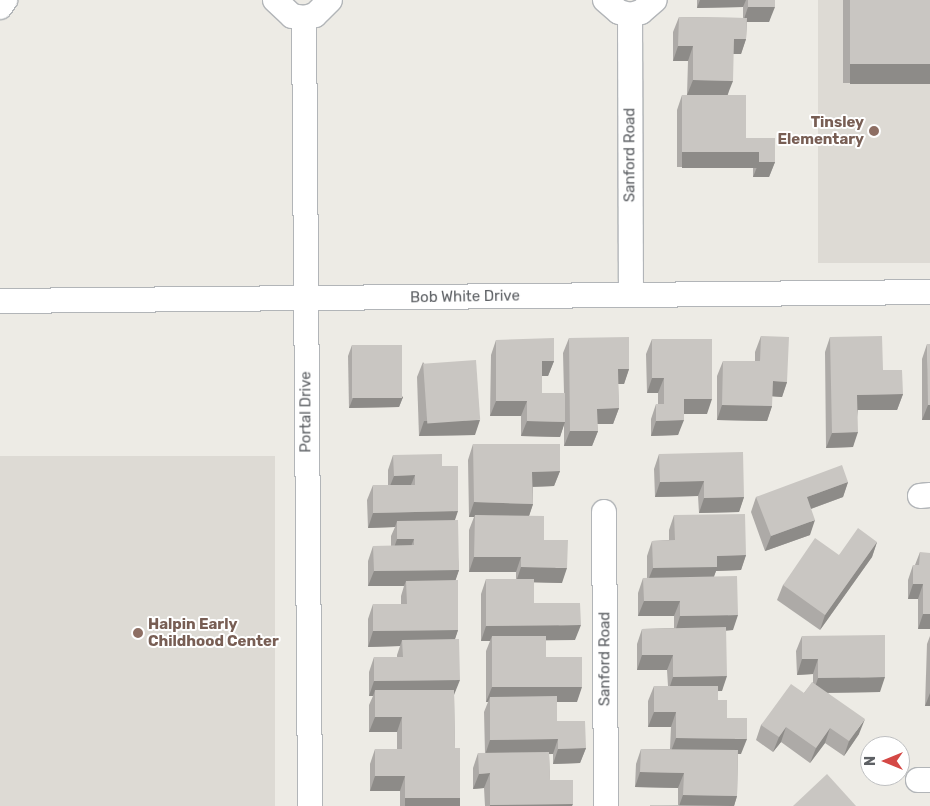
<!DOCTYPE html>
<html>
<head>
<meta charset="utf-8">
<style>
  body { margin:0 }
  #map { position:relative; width:930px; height:806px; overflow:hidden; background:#edebe5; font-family:Rubik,sans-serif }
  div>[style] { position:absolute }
  .education>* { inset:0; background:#dddad4; transform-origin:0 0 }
  .roads { filter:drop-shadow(1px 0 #b2b5b8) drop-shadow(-1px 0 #b2b5b8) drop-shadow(0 1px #b2b5b8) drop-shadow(0 -1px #b2b5b8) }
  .minor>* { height:24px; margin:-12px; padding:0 12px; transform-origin:12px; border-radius:12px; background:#fff }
  .wall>* { inset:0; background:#adaaa7; transform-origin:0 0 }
  .shaded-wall>* { inset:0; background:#8d8b88; transform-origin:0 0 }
  .building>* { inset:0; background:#c9c6c2; transform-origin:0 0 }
  .dots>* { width:14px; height:14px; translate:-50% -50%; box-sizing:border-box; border:2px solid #fff; border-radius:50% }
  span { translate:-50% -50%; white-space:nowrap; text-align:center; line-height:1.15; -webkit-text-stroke:4px #fff; paint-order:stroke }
  .education-label { font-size:15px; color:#785e54; font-weight:700 }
  .right { translate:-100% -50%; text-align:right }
  .left { translate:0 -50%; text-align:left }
  .street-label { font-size:15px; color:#5d6064 }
  .north { position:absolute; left:860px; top:736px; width:50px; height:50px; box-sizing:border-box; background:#fff; border:1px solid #bebfc1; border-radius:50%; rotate:270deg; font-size:14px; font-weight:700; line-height:20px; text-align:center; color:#5d6064 }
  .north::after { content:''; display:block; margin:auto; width:18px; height:22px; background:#d44845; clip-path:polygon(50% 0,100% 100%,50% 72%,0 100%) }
</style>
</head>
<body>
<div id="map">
  <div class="education">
    <i style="left:818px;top:0;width:112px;height:263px"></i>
    <i style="left:275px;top:456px;width:350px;height:275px;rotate:90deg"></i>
  </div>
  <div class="roads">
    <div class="minor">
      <i style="left:275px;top:0;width:23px;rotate:43deg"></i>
      <i style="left:292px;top:16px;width:12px;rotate:9deg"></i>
      <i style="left:304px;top:18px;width:11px;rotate:-15deg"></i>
      <i style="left:315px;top:15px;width:21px;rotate:-45deg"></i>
      <i style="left:605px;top:0;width:18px;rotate:41deg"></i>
      <i style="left:619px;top:12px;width:11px;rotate:15deg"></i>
      <i style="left:630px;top:15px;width:11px;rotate:-15deg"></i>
      <i style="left:641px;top:12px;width:18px;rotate:-41deg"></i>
      <i style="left:0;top:7px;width:9px;rotate:-54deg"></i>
      <i style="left:630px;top:15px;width:280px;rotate:89.8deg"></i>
      <i style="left:304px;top:18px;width:788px;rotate:89.56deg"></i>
      <i style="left:0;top:301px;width:930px;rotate:-0.55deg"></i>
      <i style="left:920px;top:496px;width:10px;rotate:-6deg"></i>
      <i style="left:604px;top:512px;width:294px;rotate:89.6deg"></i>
      <i style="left:918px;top:780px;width:12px"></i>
    </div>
  </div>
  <div class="wall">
    <i style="clip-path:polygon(697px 0,775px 0,769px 22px,747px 22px,746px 39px,741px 54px,733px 54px,728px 95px,746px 138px,775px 162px,769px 177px,753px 177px,753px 167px,677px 167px,677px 110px,682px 95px,687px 95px,688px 61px,673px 61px,673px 32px,679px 17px,743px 18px,743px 7px,697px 8px)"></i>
    <i style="left:843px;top:0;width:87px;height:83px"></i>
    <i style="clip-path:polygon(761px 336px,787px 382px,782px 397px,772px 396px,772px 406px,767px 421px,717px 420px,717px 376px,723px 361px,755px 361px,755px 352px)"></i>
    <i style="clip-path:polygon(830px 337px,883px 370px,903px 394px,897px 410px,858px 410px,853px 447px,826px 448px,825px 352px)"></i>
    <i style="clip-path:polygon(569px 338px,629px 369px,624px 384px,618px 384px,619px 408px,613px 424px,597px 424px,598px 431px,592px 446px,564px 446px,564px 424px,560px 437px,521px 436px,521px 416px,490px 416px,491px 355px,496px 340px,554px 361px,548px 376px,542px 376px,542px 393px,564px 393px,563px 353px)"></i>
    <i style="clip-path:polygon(652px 339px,707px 414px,684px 414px,678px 435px,651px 436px,651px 419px,656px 404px,658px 404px,658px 393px,647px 393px,646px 354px)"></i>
    <i style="clip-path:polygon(927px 344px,930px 420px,922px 420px,922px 359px)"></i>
    <i style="clip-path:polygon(352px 345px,403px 397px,399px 407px,349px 408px,348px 356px)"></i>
    <i style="clip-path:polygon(423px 362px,475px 435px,419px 436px,417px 377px)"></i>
    <i style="clip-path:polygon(473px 444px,560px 471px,554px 486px,533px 487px,533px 504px,529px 516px,544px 540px,562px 583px,534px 582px,534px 603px,575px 640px,546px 640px,546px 657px,577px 702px,557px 702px,557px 721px,586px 748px,580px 763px,553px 764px,553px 754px,549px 754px,550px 780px,572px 806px,485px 806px,484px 788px,473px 789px,473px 768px,478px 753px,485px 753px,484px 712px,488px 702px,486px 702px,486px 651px,490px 641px,481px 641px,481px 594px,486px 579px,516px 579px,516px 572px,469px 572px,469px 530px,474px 517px,469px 517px,468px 460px)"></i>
    <i style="clip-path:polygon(659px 454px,744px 497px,739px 512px,699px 513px,698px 496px,655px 497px,654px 469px)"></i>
    <i style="clip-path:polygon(393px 455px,442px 466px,455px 520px,459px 570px,455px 580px,458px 630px,455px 639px,454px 694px,455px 748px,457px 806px,400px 806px,400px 791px,370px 791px,370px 764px,375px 749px,397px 749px,397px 732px,369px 732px,369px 705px,373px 696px,369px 696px,369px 672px,374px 657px,397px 657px,397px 655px,400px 646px,368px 647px,368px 619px,373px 604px,401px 604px,401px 596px,404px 586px,368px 586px,368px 561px,373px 546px,391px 546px,391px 536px,395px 527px,368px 528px,367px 500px,373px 485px,388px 485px,388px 470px)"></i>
    <i style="clip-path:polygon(848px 482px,843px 497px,811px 509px,810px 535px,765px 551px,751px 512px,756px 497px)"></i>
    <i style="clip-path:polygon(674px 515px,746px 555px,741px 570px,716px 571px,714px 576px,733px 630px,726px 631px,722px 691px,718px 691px,718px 700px,727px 718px,741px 754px,738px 754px,737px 796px,734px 806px,649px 806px,678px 805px,678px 788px,635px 787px,636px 764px,641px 749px,670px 749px,671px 727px,648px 727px,648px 701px,654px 686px,668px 686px,667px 670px,637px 670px,637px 644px,642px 629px,674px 628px,674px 616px,638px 616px,638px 593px,643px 578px,647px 578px,647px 556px,652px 541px,669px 540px,669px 530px)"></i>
    <i style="clip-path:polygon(877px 542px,872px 557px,820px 630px,777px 600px,783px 585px,839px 555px)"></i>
    <i style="clip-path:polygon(920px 552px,930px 629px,918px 629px,918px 599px,908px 599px,908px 580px,913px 565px,915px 565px)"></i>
    <i style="clip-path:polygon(802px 636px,880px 692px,828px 693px,859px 734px,844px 756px,825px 743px,810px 763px,781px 742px,773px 752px,756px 740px,761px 725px,804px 693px,813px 682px,813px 674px,797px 675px,796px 651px)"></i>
    <i style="clip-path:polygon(930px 636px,930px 706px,925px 706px,927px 644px)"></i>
  </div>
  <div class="shaded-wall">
    <i style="clip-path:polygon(700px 0,746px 0,743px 7px,697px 8px)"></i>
    <i style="clip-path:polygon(748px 7px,775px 7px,769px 22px,743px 22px)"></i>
    <i style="clip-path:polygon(734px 39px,746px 39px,741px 54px,728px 54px)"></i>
    <i style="clip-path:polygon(678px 46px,693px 46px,688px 61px,673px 61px)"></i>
    <i style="left:850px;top:64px;width:80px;height:20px"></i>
    <i style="clip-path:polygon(693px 80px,733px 81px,727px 96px,687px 95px)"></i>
    <i style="left:682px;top:152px;width:77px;height:16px"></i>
    <i style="clip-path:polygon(759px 162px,775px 162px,769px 177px,753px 177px)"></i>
    <i style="clip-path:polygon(542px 361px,554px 361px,548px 376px,537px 376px)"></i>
    <i style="clip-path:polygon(618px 369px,629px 369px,624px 384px,613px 384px)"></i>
    <i style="clip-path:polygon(652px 378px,664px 378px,658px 393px,647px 393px)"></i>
    <i style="clip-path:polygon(773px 381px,787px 382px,782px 397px,767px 396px)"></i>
    <i style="clip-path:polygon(903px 394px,897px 410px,852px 410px,857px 395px)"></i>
    <i style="clip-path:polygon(403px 397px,399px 407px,349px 408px,353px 398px)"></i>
    <i style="clip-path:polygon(684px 399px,712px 399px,707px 414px,678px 414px)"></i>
    <i style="clip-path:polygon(496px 401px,527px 401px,521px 416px,490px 416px)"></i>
    <i style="clip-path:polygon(722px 405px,772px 406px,767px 421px,717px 420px)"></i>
    <i style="clip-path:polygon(928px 405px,930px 405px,930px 420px,922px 420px)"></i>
    <i style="clip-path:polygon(619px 408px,613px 424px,592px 424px,597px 409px)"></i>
    <i style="clip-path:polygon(480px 420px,475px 435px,419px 436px,424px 421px)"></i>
    <i style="clip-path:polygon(684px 420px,678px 435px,651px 436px,656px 421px)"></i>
    <i style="clip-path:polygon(527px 421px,565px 422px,560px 437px,521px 436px)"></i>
    <i style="clip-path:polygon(570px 431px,598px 431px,592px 446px,564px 446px)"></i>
    <i style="clip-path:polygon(858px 432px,853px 447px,826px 448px,832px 433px)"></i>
    <i style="clip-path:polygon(560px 471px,554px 486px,527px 487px,532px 472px)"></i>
    <i style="clip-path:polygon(415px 475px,409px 490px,388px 491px,394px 476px)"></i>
    <i style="clip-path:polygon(704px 481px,698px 496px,655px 497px,660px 482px)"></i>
    <i style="clip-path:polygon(848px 482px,843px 497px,802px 512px,807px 497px)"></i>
    <i style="clip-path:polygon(744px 497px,739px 512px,699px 513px,704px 498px)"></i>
    <i style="clip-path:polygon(474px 502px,533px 504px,528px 519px,475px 515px,474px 517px,469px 517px)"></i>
    <i style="clip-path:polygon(458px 511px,453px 526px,397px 521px,395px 527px,368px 528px,373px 513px)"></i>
    <i style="clip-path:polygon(815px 520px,810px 535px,765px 551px,771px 536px)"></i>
    <i style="clip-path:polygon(397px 539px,414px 539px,408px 554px,392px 554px)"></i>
    <i style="clip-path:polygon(877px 542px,872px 557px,820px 630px,825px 615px)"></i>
    <i style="clip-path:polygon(746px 555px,741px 570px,716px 571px,712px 582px,647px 583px,653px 568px,717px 556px)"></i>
    <i style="clip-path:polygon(474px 557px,521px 557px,516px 572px,469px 572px)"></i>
    <i style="clip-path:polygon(521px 567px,567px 568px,562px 583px,516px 582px)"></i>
    <i style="clip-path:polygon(459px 570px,454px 585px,406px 581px,404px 586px,368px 586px,374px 571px)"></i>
    <i style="clip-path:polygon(913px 584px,923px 584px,918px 599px,908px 599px)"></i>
    <i style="clip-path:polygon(644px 601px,680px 601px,674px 616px,638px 616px)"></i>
    <i style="clip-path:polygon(923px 614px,930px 614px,930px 629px,918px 629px)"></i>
    <i style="clip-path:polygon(738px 615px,733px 630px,675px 632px,680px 616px)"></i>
    <i style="clip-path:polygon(581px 625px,575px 640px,492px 641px,492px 636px,490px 641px,481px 641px,486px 626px)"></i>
    <i style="clip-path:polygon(458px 630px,453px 645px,402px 640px,400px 646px,368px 647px,373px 631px)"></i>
    <i style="clip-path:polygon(642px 655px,673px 655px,667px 670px,637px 670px)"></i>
    <i style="clip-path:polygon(802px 659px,818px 659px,813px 674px,797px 675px)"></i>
    <i style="clip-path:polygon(727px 676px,722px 691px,668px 692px,673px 677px)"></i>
    <i style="clip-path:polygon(885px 677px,880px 692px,813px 693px,818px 678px)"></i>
    <i style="clip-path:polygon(460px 680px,454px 695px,375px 690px,373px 696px,369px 696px,374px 681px)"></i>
    <i style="clip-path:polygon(492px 687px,582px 687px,577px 702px,490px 702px,490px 697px,488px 702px,486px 702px)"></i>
    <i style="clip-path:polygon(930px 693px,930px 706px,925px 706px)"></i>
    <i style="clip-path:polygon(654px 712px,676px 712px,671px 727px,648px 727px)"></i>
    <i style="clip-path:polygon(375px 717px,402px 717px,397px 732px,369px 732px)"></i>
    <i style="clip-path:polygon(865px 719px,859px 734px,844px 756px,849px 741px)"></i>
    <i style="clip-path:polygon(786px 727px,781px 742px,773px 752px,779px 737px)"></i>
    <i style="clip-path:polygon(830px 728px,825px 743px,810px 763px,816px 748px)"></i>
    <i style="clip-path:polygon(676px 738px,747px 739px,741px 754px,670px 754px)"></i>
    <i style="clip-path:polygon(558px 739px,553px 754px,485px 755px,490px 740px)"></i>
    <i style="clip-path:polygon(586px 748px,580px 763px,553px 764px,558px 749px)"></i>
    <i style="clip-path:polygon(640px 772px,684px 773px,678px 788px,635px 787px)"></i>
    <i style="clip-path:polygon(490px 773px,484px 788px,473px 789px,479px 774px)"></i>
    <i style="clip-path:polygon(375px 776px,405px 776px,400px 791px,370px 791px)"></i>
    <i style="clip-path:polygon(683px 795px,737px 796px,734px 806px,679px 806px)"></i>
    <i style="left:405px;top:798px;width:55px;height:9px"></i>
    <i style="clip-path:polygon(573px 804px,572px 806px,490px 806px,490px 805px)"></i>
  </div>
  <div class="building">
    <i style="left:748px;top:0;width:27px;height:7px"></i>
    <i style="left:850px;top:0;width:80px;height:64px"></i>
    <i style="clip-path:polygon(679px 17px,747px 18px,746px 39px,734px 39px,733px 81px,693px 80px,693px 46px,678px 46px)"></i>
    <i style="clip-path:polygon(682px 95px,746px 95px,746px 138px,775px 138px,775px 162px,759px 162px,759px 152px,682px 152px)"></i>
    <i style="clip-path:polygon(761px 336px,789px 337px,787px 382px,773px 381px,772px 406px,722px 405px,723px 361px,760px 361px)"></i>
    <i style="clip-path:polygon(882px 336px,883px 370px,902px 370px,903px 394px,857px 395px,858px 432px,832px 433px,830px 337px)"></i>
    <i style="clip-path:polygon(629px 337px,629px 369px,618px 369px,619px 408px,597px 409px,598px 431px,570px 431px,569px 338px)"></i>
    <i style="clip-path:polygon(554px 338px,554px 361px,542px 361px,542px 393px,565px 393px,565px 422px,527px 421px,527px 401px,496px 401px,496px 340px)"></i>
    <i style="clip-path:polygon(652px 339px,712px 339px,712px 399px,684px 399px,684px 420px,656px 421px,656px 404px,664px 404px,664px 378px,652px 378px)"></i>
    <i style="clip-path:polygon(927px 344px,930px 344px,930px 405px,928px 405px)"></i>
    <i style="left:352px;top:345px;width:50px;height:53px"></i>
    <i style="left:476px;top:360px;width:60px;height:53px;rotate:86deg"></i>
    <i style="clip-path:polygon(473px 444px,560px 444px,560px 471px,532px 472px,533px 504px,474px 502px)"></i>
    <i style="clip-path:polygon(743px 452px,744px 497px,704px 498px,704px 481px,660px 482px,659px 454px)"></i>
    <i style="clip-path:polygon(442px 454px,442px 466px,458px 466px,458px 511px,373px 513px,373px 485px,415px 485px,415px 475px,394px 476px,393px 455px)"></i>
    <i style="clip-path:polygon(842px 465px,848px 482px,807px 497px,815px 520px,771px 536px,756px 497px)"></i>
    <i style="clip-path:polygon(745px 514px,746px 555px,717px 556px,717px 567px,653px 568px,652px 541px,675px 540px,674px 515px)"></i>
    <i style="clip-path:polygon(475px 515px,544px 516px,544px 540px,568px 540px,567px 568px,521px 567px,521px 557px,474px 557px)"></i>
    <i style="clip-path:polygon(458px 520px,459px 570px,374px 571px,373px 546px,414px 545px,414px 539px,397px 539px,397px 521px)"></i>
    <i style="clip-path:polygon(858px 528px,877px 542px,825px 615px,783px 585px,815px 538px,839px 555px)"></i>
    <i style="clip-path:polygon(920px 552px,930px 553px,930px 614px,923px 614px,923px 584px,913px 584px,913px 565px,919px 565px)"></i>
    <i style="clip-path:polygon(737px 576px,738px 615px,680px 616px,680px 601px,644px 601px,643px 578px)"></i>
    <i style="clip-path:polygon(486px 579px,534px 579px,534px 603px,580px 603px,581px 625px,486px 626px)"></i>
    <i style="clip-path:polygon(458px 580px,458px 630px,373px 631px,373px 604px,407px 604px,406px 581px)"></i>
    <i style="clip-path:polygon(726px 627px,727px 676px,673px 677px,673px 655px,642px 655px,642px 629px)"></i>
    <i style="clip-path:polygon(885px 635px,885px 677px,818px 678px,818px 659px,802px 659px,802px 636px)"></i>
    <i style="clip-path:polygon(492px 636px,546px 636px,546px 657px,582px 657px,582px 687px,492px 687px)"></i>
    <i style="clip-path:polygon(459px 639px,460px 680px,374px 681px,374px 657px,403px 657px,402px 640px)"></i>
    <i style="clip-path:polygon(812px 682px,865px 719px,849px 741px,830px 728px,816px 748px,786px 727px,779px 737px,761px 725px,791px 684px,804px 693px)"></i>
    <i style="clip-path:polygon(654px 686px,718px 686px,718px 700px,727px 700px,727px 718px,747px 718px,747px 739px,676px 738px,676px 712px,654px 712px)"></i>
    <i style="clip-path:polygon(375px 690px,454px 690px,455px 748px,460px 748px,460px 798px,405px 798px,405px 776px,375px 776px,375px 749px,402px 749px,402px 717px,375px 717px)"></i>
    <i style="clip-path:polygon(557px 696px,557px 721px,585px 721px,586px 748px,558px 749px,558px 739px,490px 740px,490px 697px)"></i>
    <i style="clip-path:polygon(641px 749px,738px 750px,737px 796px,683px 795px,684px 773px,640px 772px)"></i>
    <i style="clip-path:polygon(549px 752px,550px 780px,573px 780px,573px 804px,490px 805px,490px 773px,479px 774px,478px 753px)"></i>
    <i style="clip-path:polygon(827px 774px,856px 806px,793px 806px)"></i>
    <i style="clip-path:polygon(650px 805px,731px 806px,650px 806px)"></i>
  </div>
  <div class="dots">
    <i style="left:874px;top:131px;background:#8d6e63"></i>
    <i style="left:138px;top:633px;background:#8d6e63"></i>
  </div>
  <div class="education-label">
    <span class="right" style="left:864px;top:131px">Tinsley<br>Elementary</span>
    <span class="left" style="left:148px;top:633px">Halpin Early<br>Childhood Center</span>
  </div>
  <div class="street-label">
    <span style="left:630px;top:155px;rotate:-90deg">Sanford Road</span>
    <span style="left:465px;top:297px;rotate:-1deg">Bob White Drive</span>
    <span style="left:306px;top:412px;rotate:-90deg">Portal Drive</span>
    <span style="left:605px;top:659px;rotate:-90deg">Sanford Road</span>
  </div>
  <div class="north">N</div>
</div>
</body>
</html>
